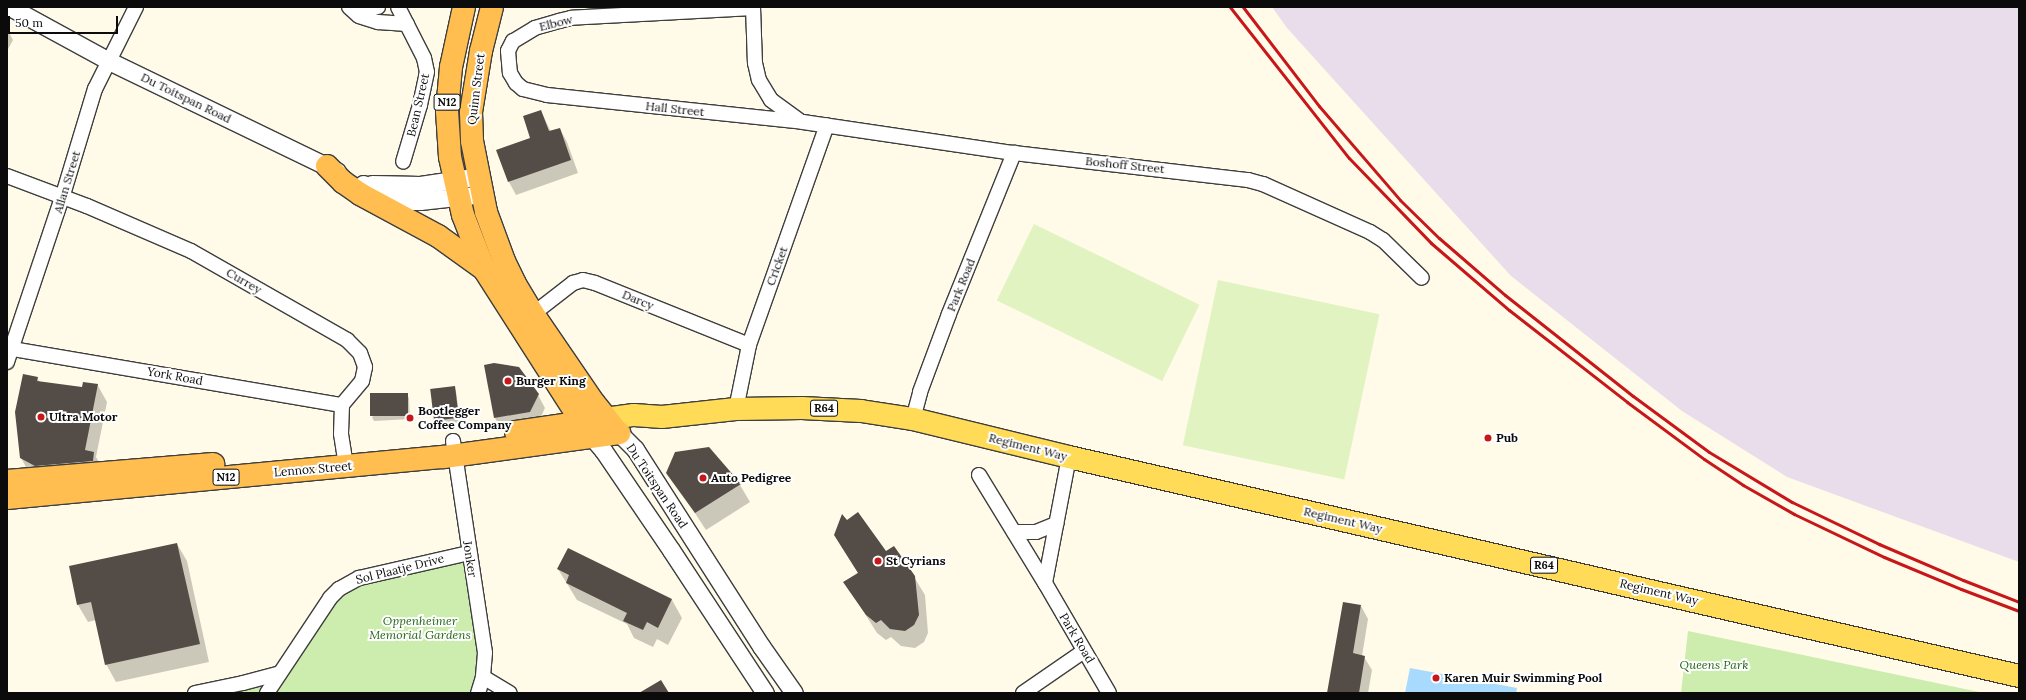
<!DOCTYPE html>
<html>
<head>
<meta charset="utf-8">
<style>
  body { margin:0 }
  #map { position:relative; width:2026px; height:700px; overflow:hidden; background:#fffbe8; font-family:Lora,serif }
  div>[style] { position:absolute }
  .industrial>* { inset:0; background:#eaddeb }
  .green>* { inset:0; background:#cdedaf }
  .pitch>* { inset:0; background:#e0f3c1; transform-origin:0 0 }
  .water>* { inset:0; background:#a7dafc }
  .shadow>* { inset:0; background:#0003 }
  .building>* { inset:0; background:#544c46; transform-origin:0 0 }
  .roads { filter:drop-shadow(1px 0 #3e3e3e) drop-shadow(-1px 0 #3e3e3e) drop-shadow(0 1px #3e3e3e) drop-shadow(0 -1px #3e3e3e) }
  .minor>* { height:14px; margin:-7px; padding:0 7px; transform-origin:7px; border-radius:7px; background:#fff }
  .tertiary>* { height:17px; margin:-8.5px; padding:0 8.5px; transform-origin:8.5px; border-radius:8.5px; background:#fff }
  .primary>* { height:22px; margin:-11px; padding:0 11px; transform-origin:11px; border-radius:11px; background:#ffdb58 }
  .trunk>* { height:22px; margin:-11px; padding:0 11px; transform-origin:11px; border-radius:11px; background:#ffbe4f }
  .rail>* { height:3px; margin:-1.5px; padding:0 1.5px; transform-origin:1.5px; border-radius:1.5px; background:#c7171a }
  .dots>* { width:11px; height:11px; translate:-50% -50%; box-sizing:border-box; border:2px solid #fff; border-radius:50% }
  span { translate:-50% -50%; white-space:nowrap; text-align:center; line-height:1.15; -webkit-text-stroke:4px #fff; paint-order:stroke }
  .shield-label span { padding:1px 3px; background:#fff; border:1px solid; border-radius:3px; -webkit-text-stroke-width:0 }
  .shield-label { font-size:11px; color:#0b0b0b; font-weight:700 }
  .street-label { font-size:12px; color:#0b0b0b }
  .poi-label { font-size:12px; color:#0b0b0b; font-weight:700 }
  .left { translate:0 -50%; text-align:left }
  .park-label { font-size:12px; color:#256716; font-style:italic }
  .frame { position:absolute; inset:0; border:8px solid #0b0b0b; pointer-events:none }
  .scale { position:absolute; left:8px; top:16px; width:110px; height:18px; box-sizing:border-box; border:2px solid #0b0b0b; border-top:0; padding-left:5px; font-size:12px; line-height:14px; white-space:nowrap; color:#0b0b0b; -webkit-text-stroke:3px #fff; paint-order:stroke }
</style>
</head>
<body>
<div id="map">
  <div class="industrial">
    <i style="clip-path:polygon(1272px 7px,2019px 7px,2019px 562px,1787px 477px,1682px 411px,1511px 276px,1287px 28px)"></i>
  </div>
  <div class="green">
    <i style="clip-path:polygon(475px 556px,491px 673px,488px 693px,201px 693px,287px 669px,345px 584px)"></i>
    <i style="clip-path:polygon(1688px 631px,1984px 693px,1681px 693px)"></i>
  </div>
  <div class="pitch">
    <i style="left:1034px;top:224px;width:184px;height:85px;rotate:26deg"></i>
    <i style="left:1218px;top:280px;width:165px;height:169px;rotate:12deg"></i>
  </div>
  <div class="water">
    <i style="clip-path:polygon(1410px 668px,1517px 688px,1516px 693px,1405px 693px)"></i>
  </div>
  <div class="shadow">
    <i style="clip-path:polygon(7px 29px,13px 40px,7px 51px)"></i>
    <i style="clip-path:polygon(541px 111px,551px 132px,560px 129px,567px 142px,578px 173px,516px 195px,509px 182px,532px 138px)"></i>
    <i style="clip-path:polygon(37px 378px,40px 382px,82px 388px,97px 384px,107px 402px,96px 457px,104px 470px,31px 476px,21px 458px)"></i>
    <i style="clip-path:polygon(454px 387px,456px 391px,460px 422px,437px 425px,435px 421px,431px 389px)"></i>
    <i style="clip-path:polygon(407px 394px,409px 398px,410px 419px,374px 421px,372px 417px)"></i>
    <i style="clip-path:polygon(538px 395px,545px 408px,537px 425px,502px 431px,495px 418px)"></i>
    <i style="clip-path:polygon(709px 448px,740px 485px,750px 502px,706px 530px,668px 472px)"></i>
    <i style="clip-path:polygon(177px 544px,187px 561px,209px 662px,116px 682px,106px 664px,96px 620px,88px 622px,78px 605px)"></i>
    <i style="clip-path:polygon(568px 549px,672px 600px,682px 618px,668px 645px,657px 639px,653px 647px,634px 638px,627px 624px,577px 600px,558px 569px)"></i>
    <i style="clip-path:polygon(886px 552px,914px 577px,925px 595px,928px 633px,924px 642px,915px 648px,901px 646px,891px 637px,886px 640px,877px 633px,845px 582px)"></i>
    <i style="clip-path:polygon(1361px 606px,1368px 619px,1362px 656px,1364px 657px,1372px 670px,1368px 693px,1328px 693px)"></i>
  </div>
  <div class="building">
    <i style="clip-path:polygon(541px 110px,549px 131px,560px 128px,571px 160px,508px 182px,496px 150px,530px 138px,523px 116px)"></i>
    <i style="clip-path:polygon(494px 363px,519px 367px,539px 394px,530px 412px,494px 418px,484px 365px)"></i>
    <i style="clip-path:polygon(23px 374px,38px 377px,37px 381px,82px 387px,83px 382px,98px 384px,85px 450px,94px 452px,93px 461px,35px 466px,20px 458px,15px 412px)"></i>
    <i style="left:455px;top:386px;width:32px;height:25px;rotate:83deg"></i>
    <i style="left:408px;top:393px;width:23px;height:38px;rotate:90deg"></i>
    <i style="clip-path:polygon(709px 447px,741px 484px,695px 513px,666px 473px,675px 452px)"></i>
    <i style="clip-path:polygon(858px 512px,886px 551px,894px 546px,915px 576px,919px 615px,914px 625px,905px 631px,890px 629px,881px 620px,876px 623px,866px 615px,843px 582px,858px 573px,834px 535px,842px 514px,847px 520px)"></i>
    <i style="clip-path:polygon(177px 543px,200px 644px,105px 665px,91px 602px,77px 605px,69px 566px)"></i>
    <i style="clip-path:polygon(568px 548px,672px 599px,658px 628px,647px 622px,643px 630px,623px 621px,627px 613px,566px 583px,569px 575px,557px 569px)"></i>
    <i style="clip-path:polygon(1343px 602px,1361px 605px,1353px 653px,1365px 656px,1359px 693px,1327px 693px)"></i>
    <i style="clip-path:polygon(661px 680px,669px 693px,639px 693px)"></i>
  </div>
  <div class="roads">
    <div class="minor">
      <i style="left:349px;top:7px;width:13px;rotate:42deg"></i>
      <i style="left:359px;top:16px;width:20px;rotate:18deg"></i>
      <i style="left:378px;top:22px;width:29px;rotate:4deg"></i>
      <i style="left:361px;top:7px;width:17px"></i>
      <i style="left:398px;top:7px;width:57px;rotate:63deg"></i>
      <i style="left:424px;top:58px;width:14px;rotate:78deg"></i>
      <i style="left:427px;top:72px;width:34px;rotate:102deg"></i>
      <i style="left:420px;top:105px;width:59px;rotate:106.6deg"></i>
      <i style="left:753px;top:7px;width:56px;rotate:88deg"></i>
      <i style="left:755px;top:63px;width:17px;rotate:77deg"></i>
      <i style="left:759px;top:80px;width:23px;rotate:59deg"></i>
      <i style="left:771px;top:100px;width:34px;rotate:36deg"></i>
      <i style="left:753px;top:8px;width:182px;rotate:176.9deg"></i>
      <i style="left:571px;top:18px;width:12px;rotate:166deg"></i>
      <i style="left:559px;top:21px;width:25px;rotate:164deg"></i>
      <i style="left:535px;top:28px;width:26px;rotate:149deg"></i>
      <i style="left:513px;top:41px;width:11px;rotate:117deg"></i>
      <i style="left:508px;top:51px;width:22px;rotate:85deg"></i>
      <i style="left:510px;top:73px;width:12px;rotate:59deg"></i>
      <i style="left:516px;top:83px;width:9px;rotate:41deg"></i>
      <i style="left:523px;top:89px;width:25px;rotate:14deg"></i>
      <i style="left:547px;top:95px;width:257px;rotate:6deg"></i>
      <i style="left:803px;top:122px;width:213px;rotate:8.4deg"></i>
      <i style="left:1014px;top:153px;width:236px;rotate:6.6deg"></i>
      <i style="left:1248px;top:180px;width:16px;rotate:15deg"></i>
      <i style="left:1263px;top:184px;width:117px;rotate:24.2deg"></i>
      <i style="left:1370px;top:232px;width:15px;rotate:32deg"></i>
      <i style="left:1383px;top:240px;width:54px;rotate:44.3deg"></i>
      <i style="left:7px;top:176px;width:85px;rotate:20.6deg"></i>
      <i style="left:87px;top:206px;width:113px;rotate:23.4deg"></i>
      <i style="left:191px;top:251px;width:180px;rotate:29.7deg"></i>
      <i style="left:347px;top:340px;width:18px;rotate:45deg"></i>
      <i style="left:360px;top:353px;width:15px;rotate:70deg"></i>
      <i style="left:365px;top:367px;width:14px;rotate:102deg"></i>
      <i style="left:362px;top:381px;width:31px;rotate:130deg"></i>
      <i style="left:342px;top:405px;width:29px;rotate:92deg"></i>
      <i style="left:341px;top:434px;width:32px;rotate:81deg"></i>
      <i style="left:533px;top:314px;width:51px;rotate:-37.8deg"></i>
      <i style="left:573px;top:283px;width:10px;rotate:-17deg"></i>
      <i style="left:583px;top:280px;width:12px;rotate:14deg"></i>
      <i style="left:595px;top:283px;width:166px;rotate:21.9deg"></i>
      <i style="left:7px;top:348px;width:340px;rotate:9.7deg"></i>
      <i style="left:7px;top:362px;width:173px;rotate:-71.5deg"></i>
      <i style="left:62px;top:198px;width:114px;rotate:-73.2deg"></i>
      <i style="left:95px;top:89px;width:92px;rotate:-63.4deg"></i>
      <i style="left:736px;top:409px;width:65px;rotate:-78.5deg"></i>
      <i style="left:749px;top:345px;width:233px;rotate:-70.5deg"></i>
      <i style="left:913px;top:419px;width:28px;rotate:-75deg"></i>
      <i style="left:920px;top:392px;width:83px;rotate:-69.6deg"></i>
      <i style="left:949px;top:314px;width:174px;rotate:-68deg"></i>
      <i style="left:453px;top:441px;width:214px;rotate:81.4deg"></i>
      <i style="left:485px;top:653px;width:24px;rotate:95deg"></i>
      <i style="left:483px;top:677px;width:17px;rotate:107deg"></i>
      <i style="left:1069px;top:457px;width:128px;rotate:100.8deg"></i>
      <i style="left:1045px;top:583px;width:127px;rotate:59.8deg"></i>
      <i style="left:979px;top:475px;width:127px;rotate:58.6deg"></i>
      <i style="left:1014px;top:532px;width:22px"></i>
      <i style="left:1036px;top:532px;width:22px;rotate:-22deg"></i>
      <i style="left:483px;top:677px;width:31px;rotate:31deg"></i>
      <i style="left:195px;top:693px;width:49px;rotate:-11.8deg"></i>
      <i style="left:243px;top:683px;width:38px;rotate:-15deg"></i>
      <i style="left:267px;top:693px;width:114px;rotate:-56.4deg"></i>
      <i style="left:330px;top:598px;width:13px;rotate:-45deg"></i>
      <i style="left:339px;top:589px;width:23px;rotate:-29deg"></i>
      <i style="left:359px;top:578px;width:113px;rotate:-12.8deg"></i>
      <i style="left:1023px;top:693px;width:74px;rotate:-34.5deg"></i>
    </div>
    <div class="tertiary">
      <i style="left:10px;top:7px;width:113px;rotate:28.6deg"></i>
      <i style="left:109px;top:61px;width:253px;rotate:25.8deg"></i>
      <i style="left:363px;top:184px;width:35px;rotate:25deg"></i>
      <i style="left:395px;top:199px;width:13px;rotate:9deg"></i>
      <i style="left:408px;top:201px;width:12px"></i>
      <i style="left:420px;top:201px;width:63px;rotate:-6.3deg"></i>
      <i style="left:372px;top:184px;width:48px;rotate:1.2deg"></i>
      <i style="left:420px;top:185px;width:61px;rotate:-8.5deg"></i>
      <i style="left:619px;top:433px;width:23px;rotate:45deg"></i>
      <i style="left:635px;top:449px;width:234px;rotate:57.4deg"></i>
      <i style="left:761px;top:646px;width:57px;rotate:54.9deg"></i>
      <i style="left:592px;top:437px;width:17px;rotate:50deg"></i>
      <i style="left:603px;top:450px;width:121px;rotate:55.8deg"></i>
      <i style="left:671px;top:550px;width:171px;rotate:56.7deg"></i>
    </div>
    <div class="primary">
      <i style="left:605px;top:419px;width:29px;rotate:-8deg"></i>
      <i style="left:634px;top:415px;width:28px;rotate:4deg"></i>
      <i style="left:662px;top:417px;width:74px;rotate:-6.2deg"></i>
      <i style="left:736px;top:409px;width:66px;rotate:-0.9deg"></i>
      <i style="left:802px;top:408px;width:59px;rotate:2.9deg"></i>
      <i style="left:861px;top:411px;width:53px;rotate:8.7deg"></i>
      <i style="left:913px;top:419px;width:161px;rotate:13.7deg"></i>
      <i style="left:1069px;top:457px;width:975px;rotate:12.98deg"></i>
    </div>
    <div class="trunk">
      <i style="left:464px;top:7px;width:61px;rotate:102.2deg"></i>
      <i style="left:451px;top:67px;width:44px;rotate:95.2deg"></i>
      <i style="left:447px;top:111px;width:46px;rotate:86.3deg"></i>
      <i style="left:450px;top:157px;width:59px;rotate:77.4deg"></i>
      <i style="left:463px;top:215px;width:58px;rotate:68.7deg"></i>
      <i style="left:484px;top:269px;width:195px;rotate:57.4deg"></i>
      <i style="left:492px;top:7px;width:45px;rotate:104deg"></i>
      <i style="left:481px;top:51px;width:62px;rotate:99.3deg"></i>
      <i style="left:471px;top:112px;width:29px;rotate:88deg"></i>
      <i style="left:472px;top:141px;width:72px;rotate:78.8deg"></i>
      <i style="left:486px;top:212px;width:52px;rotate:69.8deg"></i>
      <i style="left:504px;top:261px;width:25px;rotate:64deg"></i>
      <i style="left:515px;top:284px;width:35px;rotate:59deg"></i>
      <i style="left:533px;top:314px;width:108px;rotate:55.6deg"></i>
      <i style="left:594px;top:403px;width:32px;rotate:51deg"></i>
      <i style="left:327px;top:166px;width:23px;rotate:45deg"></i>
      <i style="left:343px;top:182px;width:21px;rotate:35deg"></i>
      <i style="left:360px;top:194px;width:89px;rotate:28.3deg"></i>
      <i style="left:438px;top:236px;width:57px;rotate:35.7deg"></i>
      <i style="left:516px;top:432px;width:90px;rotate:-8.3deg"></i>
      <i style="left:7px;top:481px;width:207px;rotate:-4.7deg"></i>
      <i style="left:7px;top:498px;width:439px;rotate:-5.4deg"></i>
      <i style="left:444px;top:457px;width:177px;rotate:-7.8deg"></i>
    </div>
  </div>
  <div class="rail">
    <i style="left:1230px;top:7px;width:192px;rotate:51.8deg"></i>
    <i style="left:1349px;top:158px;width:118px;rotate:46deg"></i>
    <i style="left:1431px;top:243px;width:103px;rotate:40.7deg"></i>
    <i style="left:1509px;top:310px;width:150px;rotate:37.9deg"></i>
    <i style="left:1627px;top:402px;width:96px;rotate:36.5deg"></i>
    <i style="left:1704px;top:459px;width:47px;rotate:33.7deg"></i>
    <i style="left:1743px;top:485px;width:59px;rotate:29.6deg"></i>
    <i style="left:1794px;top:514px;width:100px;rotate:25.5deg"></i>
    <i style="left:1884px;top:557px;width:83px;rotate:22.6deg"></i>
    <i style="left:1961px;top:589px;width:62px;rotate:20.8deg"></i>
    <i style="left:1243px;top:7px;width:125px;rotate:52.5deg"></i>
    <i style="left:1319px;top:106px;width:124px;rotate:49.2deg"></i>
    <i style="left:1400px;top:200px;width:54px;rotate:44.3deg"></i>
    <i style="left:1439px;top:238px;width:87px;rotate:40.8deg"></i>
    <i style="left:1505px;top:295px;width:163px;rotate:38.3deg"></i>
    <i style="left:1633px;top:396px;width:94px;rotate:36.4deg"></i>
    <i style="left:1709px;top:452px;width:97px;rotate:31.1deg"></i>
    <i style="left:1792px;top:502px;width:97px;rotate:25.8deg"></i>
    <i style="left:1879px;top:544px;width:91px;rotate:23.2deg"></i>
    <i style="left:1963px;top:580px;width:60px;rotate:21.4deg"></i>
  </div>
  <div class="dots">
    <i style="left:508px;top:381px;background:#c7171a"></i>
    <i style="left:41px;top:417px;background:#c7171a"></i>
    <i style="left:410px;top:418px;background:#c7171a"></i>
    <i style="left:1488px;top:438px;background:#c7171a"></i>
    <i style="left:703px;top:478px;background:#c7171a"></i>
    <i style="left:878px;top:561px;background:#c7171a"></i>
    <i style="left:1436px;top:678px;background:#c7171a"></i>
  </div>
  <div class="shield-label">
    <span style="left:447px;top:102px">N12</span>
    <span style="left:824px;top:408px">R64</span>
    <span style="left:226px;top:477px">N12</span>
    <span style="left:1544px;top:565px">R64</span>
  </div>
  <div class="street-label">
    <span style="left:556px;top:23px;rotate:-14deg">Elbow</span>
    <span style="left:476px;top:89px;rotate:-83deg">Quinn Street</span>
    <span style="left:186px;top:98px;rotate:26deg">Du Toitspan Road</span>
    <span style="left:418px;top:105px;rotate:-77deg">Bean Street</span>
    <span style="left:675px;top:109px;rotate:6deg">Hall Street</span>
    <span style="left:1125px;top:165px;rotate:6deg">Boshoff Street</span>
    <span style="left:67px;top:182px;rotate:-73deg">Allan Street</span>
    <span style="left:777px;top:266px;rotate:-70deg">Cricket</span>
    <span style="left:244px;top:281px;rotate:30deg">Currey</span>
    <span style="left:961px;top:285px;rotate:-68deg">Park Road</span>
    <span style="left:638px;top:300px;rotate:22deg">Darcy</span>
    <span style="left:175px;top:376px;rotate:10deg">York Road</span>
    <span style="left:1028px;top:447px;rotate:14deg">Regiment Way</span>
    <span style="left:313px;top:469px;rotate:-5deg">Lennox Street</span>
    <span style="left:657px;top:486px;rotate:56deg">Du Toitspan Road</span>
    <span style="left:1343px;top:520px;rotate:13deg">Regiment Way</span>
    <span style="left:470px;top:559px;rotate:81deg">Jonker</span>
    <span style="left:400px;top:569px;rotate:-14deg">Sol Plaatje Drive</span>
    <span style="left:1659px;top:592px;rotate:13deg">Regiment Way</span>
    <span style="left:1077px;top:638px;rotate:59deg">Park Road</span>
  </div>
  <div class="poi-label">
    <span class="left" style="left:516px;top:381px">Burger King</span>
    <span class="left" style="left:418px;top:418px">Bootlegger<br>Coffee Company</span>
    <span class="left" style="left:49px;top:417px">Ultra Motor</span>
    <span class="left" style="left:1496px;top:438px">Pub</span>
    <span class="left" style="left:711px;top:478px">Auto Pedigree</span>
    <span class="left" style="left:886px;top:561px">St Cyrians</span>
    <span class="left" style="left:1444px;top:678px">Karen Muir Swimming Pool</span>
  </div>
  <div class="park-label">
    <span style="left:420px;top:628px">Oppenheimer<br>Memorial Gardens</span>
    <span style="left:1714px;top:665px">Queens Park</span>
  </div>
  <div class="frame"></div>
  <div class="scale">50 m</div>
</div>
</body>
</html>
